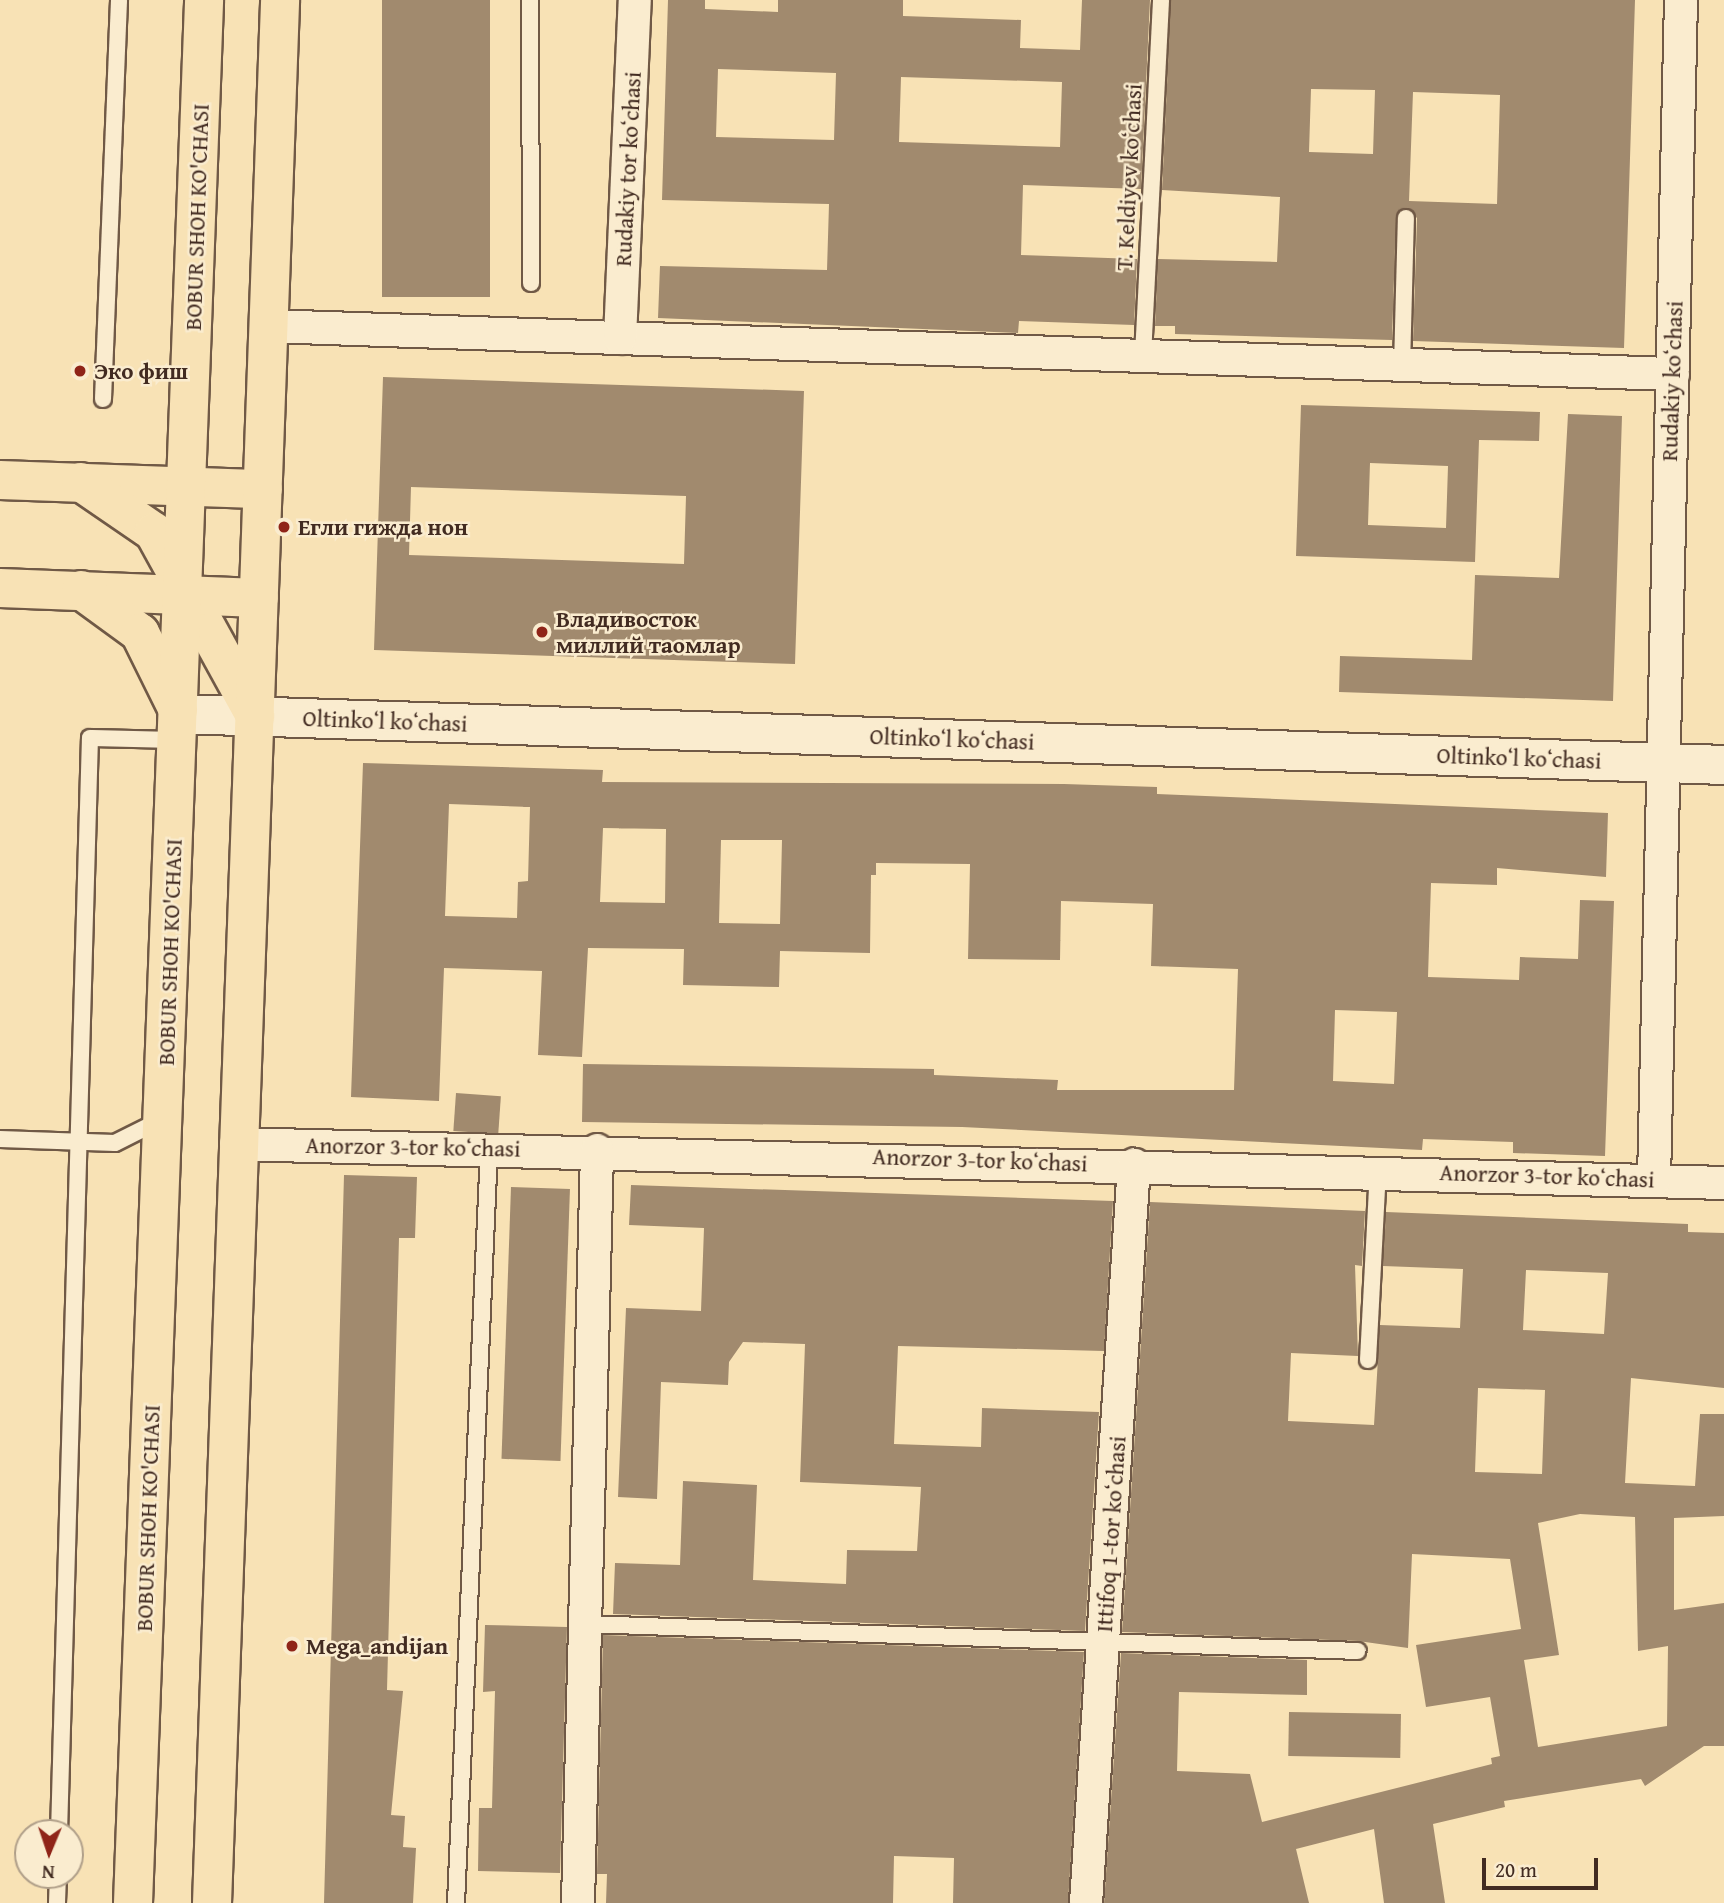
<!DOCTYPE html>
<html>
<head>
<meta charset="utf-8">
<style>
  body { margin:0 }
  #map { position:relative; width:1724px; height:1903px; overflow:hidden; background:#f8e2b5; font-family:"Gentium Book Plus",serif }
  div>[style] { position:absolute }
  .building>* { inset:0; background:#a18a6e; transform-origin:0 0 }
  .roads { filter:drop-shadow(2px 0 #705946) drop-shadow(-2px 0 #705946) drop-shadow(0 2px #705946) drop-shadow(0 -2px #705946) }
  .service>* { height:16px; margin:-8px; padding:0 8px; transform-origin:8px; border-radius:8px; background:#faeccf }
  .minor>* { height:32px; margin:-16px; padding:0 16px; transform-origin:16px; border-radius:16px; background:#faeccf }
  .secondary>* { height:38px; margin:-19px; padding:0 19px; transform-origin:19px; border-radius:19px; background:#faeccf }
  .primary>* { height:38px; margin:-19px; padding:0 19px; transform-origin:19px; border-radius:19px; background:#f8e2b5 }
  .dots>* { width:19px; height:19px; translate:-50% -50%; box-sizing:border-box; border:4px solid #faeccf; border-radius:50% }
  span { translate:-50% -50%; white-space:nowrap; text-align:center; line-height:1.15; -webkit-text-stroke:5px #faeccf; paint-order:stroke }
  .street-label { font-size:23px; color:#422b21 }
  .poi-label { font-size:23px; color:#422b21; font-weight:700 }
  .left { translate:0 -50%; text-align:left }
  .north { position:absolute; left:14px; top:1819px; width:70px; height:70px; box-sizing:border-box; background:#faeccf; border:2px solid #b09f89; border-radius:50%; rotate:182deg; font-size:19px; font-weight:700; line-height:28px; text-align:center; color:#422b21 }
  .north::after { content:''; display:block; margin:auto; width:24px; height:32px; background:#8f2418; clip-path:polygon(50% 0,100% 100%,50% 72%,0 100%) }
  .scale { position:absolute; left:1482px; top:1858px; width:116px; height:32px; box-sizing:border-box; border:4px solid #422b21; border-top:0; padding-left:9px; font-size:21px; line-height:24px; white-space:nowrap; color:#422b21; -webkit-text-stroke:5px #faeccf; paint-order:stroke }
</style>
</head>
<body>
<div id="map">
  <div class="building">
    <i style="left:382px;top:0;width:108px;height:297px"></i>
    <i style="clip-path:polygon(evenodd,668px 0,705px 0,705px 9px,778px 12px,778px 0,903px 0,903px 16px,1021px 20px,1020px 48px,1080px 50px,1082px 0,1150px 0,1141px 189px,1023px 185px,1021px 255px,1137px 259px,1134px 325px,1019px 321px,1018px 333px,658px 318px,660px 266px,827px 270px,829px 204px,662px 200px,668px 0,718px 69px,836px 73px,834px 140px,716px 137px,718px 69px,668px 0,901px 77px,1062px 82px,1060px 147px,899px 142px,901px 77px)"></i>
    <i style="clip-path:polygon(evenodd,1171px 0,1635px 0,1624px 348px,1413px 341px,1417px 218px,1407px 208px,1396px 218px,1392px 340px,1175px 334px,1175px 326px,1155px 326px,1158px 259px,1277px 262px,1280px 197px,1162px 190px,1171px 0,1311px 89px,1375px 90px,1373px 154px,1309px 152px,1311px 89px,1171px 0,1413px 92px,1500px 95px,1497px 204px,1409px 201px,1413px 92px)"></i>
    <i style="clip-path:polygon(evenodd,383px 377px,804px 391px,795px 664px,374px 650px,383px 377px,411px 487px,686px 496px,684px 564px,409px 555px,411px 487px)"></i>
    <i style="clip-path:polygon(evenodd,1301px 405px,1540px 412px,1539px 441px,1479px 440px,1475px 562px,1296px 556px,1301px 405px,1370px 463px,1448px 466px,1446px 528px,1368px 525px,1370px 463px)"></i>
    <i style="clip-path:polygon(1568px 414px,1622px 416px,1613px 701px,1339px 692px,1340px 656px,1472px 660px,1475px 575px,1559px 578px)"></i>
    <i style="clip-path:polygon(evenodd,363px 763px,603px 770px,602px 782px,1064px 784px,1157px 787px,1157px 794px,1608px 813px,1606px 877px,1497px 868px,1497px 885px,1431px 883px,1428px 977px,1519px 980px,1520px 957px,1578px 959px,1580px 900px,1614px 901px,1605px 1156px,1513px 1153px,1513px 1142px,1423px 1139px,1422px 1150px,962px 1127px,582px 1122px,583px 1064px,934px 1069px,934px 1075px,1058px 1080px,1057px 1090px,1234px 1090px,1238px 969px,1151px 966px,1153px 904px,1061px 901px,1060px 960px,968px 959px,970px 864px,876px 863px,876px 875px,871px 875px,870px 953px,780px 951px,779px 987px,683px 985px,684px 949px,588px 948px,582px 1057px,538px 1055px,542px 971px,444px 968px,439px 1101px,351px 1097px,363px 763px,449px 804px,530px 807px,528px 881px,518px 882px,517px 918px,445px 916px,449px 804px,363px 763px,603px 828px,666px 829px,665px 903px,600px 902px,603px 828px,363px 763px,721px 840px,782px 840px,780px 924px,719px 923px,721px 840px,363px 763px,1335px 1010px,1397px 1012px,1394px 1084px,1333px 1081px,1335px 1010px)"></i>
    <i style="left:456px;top:1093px;width:45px;height:38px;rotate:4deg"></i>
    <i style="clip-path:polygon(344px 1175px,417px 1177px,415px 1238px,399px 1238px,387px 1690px,403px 1691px,391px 1815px,405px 1816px,403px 1847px,416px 1848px,413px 1903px,324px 1903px)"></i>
    <i style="clip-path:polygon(631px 1185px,1113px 1201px,1104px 1351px,898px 1346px,894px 1444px,981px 1447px,982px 1408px,1099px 1412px,1085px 1631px,613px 1614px,615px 1563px,680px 1565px,683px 1481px,757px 1485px,753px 1580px,846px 1584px,847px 1550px,917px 1551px,921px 1487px,800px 1482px,805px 1344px,743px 1342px,729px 1362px,728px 1385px,661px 1382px,657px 1499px,618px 1497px,626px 1308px,701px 1311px,704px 1228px,629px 1225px)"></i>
    <i style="left:511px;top:1187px;width:59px;height:272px;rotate:2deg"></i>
    <i style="clip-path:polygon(evenodd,1150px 1202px,1365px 1211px,1362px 1266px,1355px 1265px,1358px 1356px,1291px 1353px,1288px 1421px,1374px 1425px,1380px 1325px,1460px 1328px,1463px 1269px,1383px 1266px,1386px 1212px,1688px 1224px,1688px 1232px,1724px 1233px,1724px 1388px,1631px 1378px,1625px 1483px,1695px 1486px,1700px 1414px,1724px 1414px,1724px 1516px,1674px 1518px,1674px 1610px,1724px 1603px,1724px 1746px,1704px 1746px,1645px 1786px,1641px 1779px,1504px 1801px,1505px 1807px,1433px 1824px,1445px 1903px,1384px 1903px,1374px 1829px,1296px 1849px,1309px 1903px,1104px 1903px,1121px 1653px,1307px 1660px,1307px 1695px,1179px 1692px,1177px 1771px,1250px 1774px,1262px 1822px,1492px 1764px,1491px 1758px,1500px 1756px,1490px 1697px,1426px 1707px,1416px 1645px,1521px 1629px,1510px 1559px,1412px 1554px,1408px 1648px,1358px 1641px,1122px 1632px,1150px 1202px,1526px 1270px,1608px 1273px,1604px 1334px,1523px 1330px,1526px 1270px,1150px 1202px,1478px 1388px,1545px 1390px,1542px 1474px,1475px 1472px,1478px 1388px,1150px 1202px,1580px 1514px,1635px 1517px,1638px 1651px,1668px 1646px,1667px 1726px,1538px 1747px,1524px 1660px,1559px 1655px,1538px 1523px,1580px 1514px)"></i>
    <i style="clip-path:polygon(485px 1625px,567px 1627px,560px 1873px,478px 1871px,479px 1808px,492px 1808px,495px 1691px,483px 1692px)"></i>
    <i style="clip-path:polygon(603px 1635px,1084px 1652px,1068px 1903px,953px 1903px,954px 1858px,894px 1856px,893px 1903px,606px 1903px,607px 1874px,597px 1874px)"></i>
    <i style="left:1289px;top:1712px;width:112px;height:44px;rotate:1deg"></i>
  </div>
  <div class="roads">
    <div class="service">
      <i style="left:530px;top:0;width:283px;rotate:89.8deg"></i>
      <i style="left:1143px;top:356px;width:356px;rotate:-87.1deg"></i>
      <i style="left:1402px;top:367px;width:149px;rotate:-88.5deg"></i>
      <i style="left:103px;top:399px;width:399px;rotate:-87.7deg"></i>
      <i style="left:0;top:1139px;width:115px;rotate:2deg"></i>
      <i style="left:115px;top:1143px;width:51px;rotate:-26.6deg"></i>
      <i style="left:1368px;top:1360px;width:190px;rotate:-87deg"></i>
      <i style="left:586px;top:1624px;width:772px;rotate:2deg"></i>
      <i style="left:59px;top:1833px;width:1095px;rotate:-88.38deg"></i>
      <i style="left:90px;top:738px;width:87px;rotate:1.3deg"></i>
      <i style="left:57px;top:1903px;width:28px;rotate:-88deg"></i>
      <i style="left:456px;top:1903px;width:755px;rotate:-87.49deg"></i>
    </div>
    <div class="minor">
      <i style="left:268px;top:326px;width:1406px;rotate:1.96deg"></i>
      <i style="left:620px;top:338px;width:338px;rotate:-87.5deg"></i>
      <i style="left:236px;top:1144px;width:1489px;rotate:1.5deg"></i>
      <i style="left:1654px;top:1180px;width:1180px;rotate:-88.69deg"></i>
      <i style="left:578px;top:1903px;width:753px;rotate:-88.55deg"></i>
      <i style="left:1086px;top:1903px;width:740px;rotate:-86.28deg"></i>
    </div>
    <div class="secondary">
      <i style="left:180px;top:714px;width:1545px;rotate:1.89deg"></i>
    </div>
    <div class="primary">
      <i style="left:0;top:480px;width:263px;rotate:2deg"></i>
      <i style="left:81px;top:482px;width:88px;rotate:34.4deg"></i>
      <i style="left:154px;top:532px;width:210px;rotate:61.2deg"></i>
      <i style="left:0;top:588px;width:259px;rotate:2.2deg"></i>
      <i style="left:81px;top:590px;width:73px;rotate:36.1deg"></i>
      <i style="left:140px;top:633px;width:86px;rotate:63.7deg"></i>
      <i style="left:133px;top:1903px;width:1904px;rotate:-87.86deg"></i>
      <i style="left:212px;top:1903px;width:1904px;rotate:-87.95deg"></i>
    </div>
  </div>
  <div class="dots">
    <i style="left:80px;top:371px;background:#8f2418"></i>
    <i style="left:284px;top:527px;background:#8f2418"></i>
    <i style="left:542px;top:632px;background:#8f2418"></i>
    <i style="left:292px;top:1646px;background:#8f2418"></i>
  </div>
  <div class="street-label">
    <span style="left:628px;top:169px;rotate:-87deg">Rudakiy tor koʻchasi</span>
    <span style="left:1129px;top:177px;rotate:-87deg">T. Keldiyev koʻchasi</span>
    <span style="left:197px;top:217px;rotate:-88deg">BOBUR SHOH KO'CHASI</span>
    <span style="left:1672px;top:381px;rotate:-88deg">Rudakiy koʻchasi</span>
    <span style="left:385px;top:721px;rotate:2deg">Oltinkoʻl koʻchasi</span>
    <span style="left:952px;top:739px;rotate:2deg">Oltinkoʻl koʻchasi</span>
    <span style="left:1519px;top:758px;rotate:2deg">Oltinkoʻl koʻchasi</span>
    <span style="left:170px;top:952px;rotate:-88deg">BOBUR SHOH KO'CHASI</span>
    <span style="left:413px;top:1147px;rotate:1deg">Anorzor 3-tor koʻchasi</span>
    <span style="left:980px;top:1160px;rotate:2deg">Anorzor 3-tor koʻchasi</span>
    <span style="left:1547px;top:1176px;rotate:2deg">Anorzor 3-tor koʻchasi</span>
    <span style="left:148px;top:1518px;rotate:-88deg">BOBUR SHOH KO'CHASI</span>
    <span style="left:1111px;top:1534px;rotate:-86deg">Ittifoq 1-tor koʻchasi</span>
  </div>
  <div class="poi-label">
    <span class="left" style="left:94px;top:371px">Эко фиш</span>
    <span class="left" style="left:298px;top:527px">Егли гижда нон</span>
    <span class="left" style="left:556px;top:632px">Владивосток<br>миллий таомлар</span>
    <span class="left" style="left:306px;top:1646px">Mega_andijan</span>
  </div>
  <div class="north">N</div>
  <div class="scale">20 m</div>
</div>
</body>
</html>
